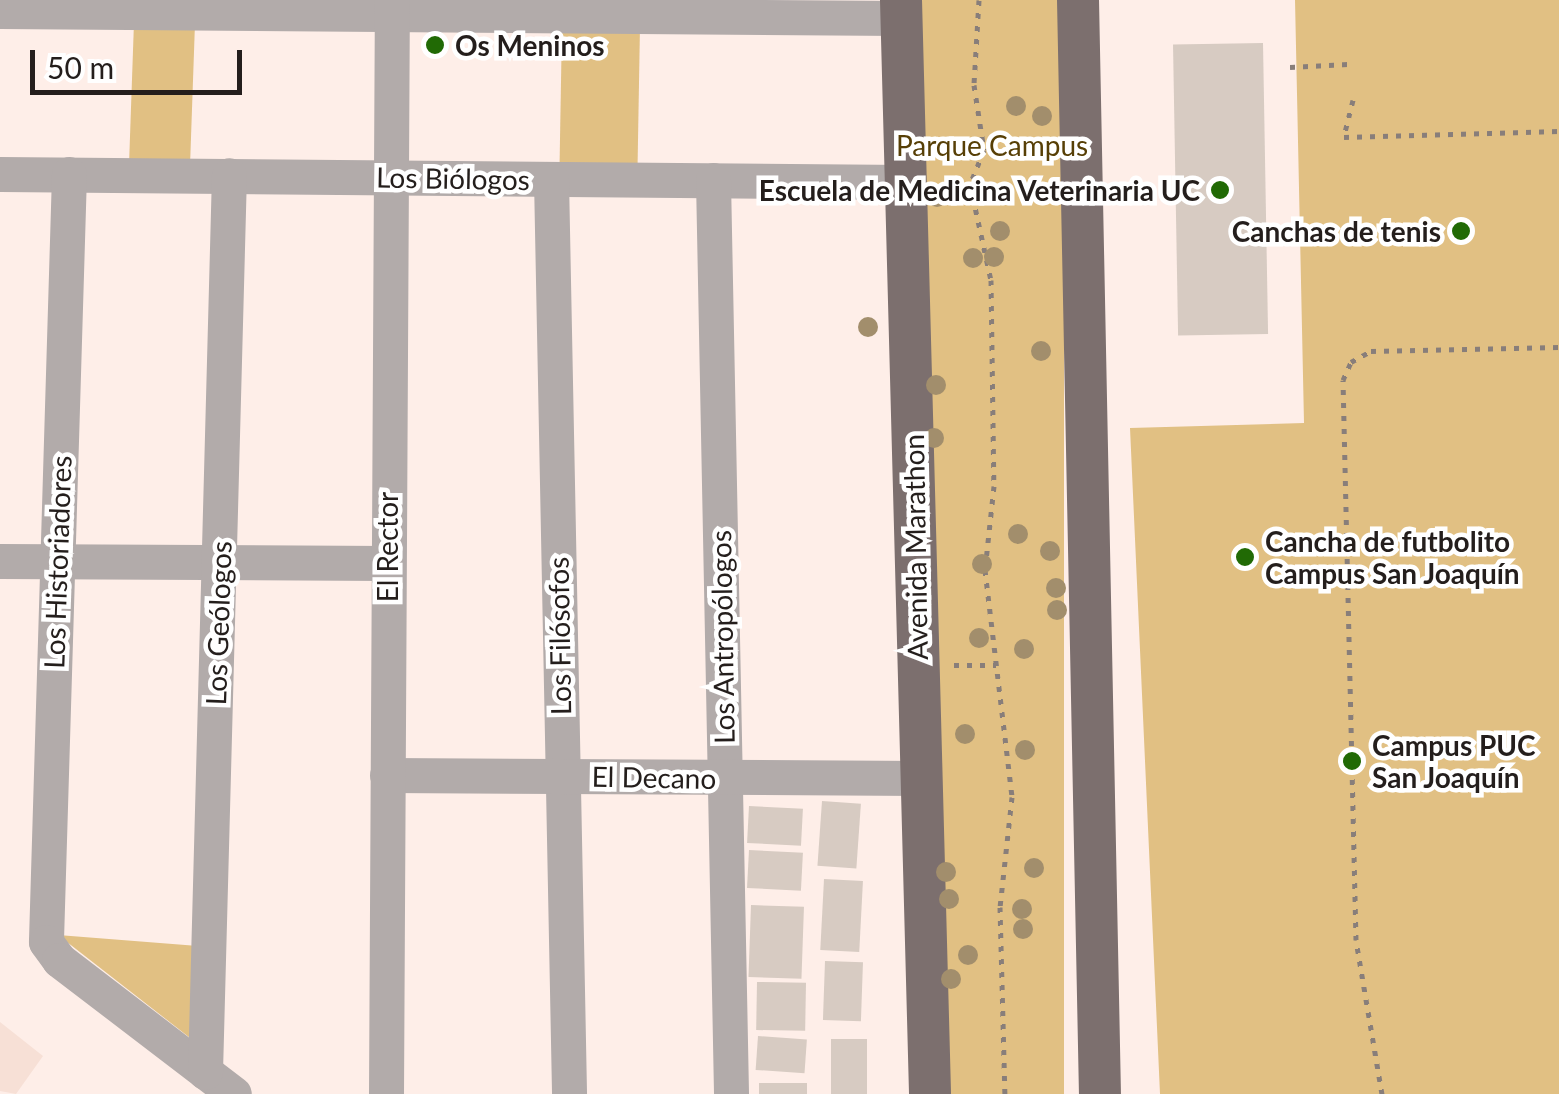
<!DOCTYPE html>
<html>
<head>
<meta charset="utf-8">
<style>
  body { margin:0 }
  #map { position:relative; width:1559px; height:1094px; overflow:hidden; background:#feeee8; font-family:Lato,sans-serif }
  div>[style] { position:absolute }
  .built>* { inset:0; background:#f7e0d6 }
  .green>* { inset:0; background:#e1c083; transform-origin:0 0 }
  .building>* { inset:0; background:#d7cbc2; transform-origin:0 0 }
  .path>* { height:5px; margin-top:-2.5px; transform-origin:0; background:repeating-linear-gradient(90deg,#887e7a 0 5px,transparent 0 13px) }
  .minor>* { height:35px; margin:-17.5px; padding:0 17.5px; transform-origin:17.5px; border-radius:17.5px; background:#b2abaa }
  .major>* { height:42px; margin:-21px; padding:0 21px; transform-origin:21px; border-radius:21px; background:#7c6f6e }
  .trees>* { width:20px; height:20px; margin:-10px; border-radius:50%; background:#a28e6c }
  .dots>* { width:28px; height:28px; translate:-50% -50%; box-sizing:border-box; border:5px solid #fff; border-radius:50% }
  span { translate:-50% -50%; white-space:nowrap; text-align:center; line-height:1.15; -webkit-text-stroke:9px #fff; paint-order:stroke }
  .poi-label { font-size:28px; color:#241e1c; font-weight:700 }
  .left { translate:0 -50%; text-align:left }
  .right { translate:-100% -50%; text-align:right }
  .park-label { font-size:28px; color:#573f06 }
  .street-label { font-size:28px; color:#241e1c }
  .scale { position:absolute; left:30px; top:50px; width:212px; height:45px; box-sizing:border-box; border:5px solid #241e1c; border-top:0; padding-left:12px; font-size:30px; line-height:35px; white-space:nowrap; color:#241e1c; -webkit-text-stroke:8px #fff; paint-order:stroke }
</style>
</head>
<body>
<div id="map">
  <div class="built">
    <i style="clip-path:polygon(0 1022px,43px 1056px,16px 1094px,0 1091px)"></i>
  </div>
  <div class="green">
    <i style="left:916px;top:0;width:148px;height:1094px"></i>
    <i style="clip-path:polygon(1295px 0,1559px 0,1559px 1094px,1160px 1094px,1130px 428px,1304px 423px)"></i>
    <i style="left:134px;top:22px;width:61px;height:140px;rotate:2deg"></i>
    <i style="left:562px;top:25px;width:78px;height:138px;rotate:1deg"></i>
    <i style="clip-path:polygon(58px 935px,198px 946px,194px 1041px)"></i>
  </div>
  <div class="building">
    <i style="left:1263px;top:43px;width:291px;height:90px;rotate:89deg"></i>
    <i style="left:822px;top:801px;width:39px;height:65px;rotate:4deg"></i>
    <i style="left:749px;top:806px;width:54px;height:37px;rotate:3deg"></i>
    <i style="left:749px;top:850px;width:54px;height:38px;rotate:3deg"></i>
    <i style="left:824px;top:879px;width:39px;height:71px;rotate:3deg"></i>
    <i style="left:751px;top:905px;width:53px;height:72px;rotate:2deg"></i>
    <i style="left:825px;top:961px;width:38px;height:59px;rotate:2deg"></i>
    <i style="left:757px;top:982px;width:49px;height:48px;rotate:1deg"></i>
    <i style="left:758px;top:1036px;width:49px;height:34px;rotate:4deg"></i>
    <i style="left:831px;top:1039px;width:36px;height:55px"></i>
    <i style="left:759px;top:1083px;width:48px;height:11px"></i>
  </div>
  <div class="path">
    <i style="left:979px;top:0;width:85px;rotate:93.4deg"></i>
    <i style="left:974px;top:85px;width:66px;rotate:81.3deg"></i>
    <i style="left:984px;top:150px;width:37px;rotate:112deg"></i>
    <i style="left:970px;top:184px;width:98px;rotate:77.7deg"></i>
    <i style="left:991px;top:280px;width:206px;rotate:89.2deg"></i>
    <i style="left:994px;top:486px;width:84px;rotate:96.1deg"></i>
    <i style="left:985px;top:570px;width:229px;rotate:83.2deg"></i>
    <i style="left:1012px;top:797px;width:111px;rotate:96.2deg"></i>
    <i style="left:1000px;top:907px;width:187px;rotate:88.5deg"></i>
    <i style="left:1290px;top:67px;width:58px;rotate:-3deg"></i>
    <i style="left:1353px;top:100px;width:38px;rotate:104deg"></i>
    <i style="left:1344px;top:137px;width:215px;rotate:-1.6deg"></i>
    <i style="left:954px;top:665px;width:42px"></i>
    <i style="left:1382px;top:1094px;width:156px;rotate:-99.6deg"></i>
    <i style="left:1356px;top:940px;width:560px;rotate:-91.33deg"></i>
    <i style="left:1343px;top:380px;width:20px;rotate:-66deg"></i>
    <i style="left:1351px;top:362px;width:23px;rotate:-29deg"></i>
    <i style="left:1371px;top:351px;width:188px;rotate:-1.2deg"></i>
  </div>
  <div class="minor">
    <i style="left:0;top:11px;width:901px;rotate:0.45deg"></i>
    <i style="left:0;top:174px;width:906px;rotate:0.51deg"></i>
    <i style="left:69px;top:174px;width:768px;rotate:91.72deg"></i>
    <i style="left:46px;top:942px;width:22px;rotate:54deg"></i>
    <i style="left:59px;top:960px;width:220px;rotate:37.4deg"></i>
    <i style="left:551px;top:179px;width:915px;rotate:88.87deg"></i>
    <i style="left:713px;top:180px;width:914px;rotate:88.87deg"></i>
    <i style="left:0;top:561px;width:386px;rotate:0.3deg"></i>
    <i style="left:387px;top:775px;width:534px;rotate:0.32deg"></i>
    <i style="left:205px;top:1072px;width:897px;rotate:-88.47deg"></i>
    <i style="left:386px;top:1094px;width:1094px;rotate:-89.69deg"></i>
  </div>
  <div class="major">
    <i style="left:901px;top:0;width:1094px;rotate:88.48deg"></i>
    <i style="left:1078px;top:0;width:1094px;rotate:88.85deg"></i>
  </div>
  <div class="trees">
    <i style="left:1016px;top:106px"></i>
    <i style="left:1042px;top:116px"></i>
    <i style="left:937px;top:197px"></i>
    <i style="left:1000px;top:231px"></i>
    <i style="left:994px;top:257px"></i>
    <i style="left:973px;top:258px"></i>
    <i style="left:868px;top:327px"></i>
    <i style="left:1041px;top:351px"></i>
    <i style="left:936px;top:385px"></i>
    <i style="left:934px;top:438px"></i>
    <i style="left:1018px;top:534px"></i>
    <i style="left:1050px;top:551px"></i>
    <i style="left:982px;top:564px"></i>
    <i style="left:1056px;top:588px"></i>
    <i style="left:1057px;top:610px"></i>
    <i style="left:979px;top:638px"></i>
    <i style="left:1024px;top:649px"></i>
    <i style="left:965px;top:734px"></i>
    <i style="left:1025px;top:750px"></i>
    <i style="left:1034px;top:868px"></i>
    <i style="left:946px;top:872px"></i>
    <i style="left:949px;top:899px"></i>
    <i style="left:1022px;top:909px"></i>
    <i style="left:1023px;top:929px"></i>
    <i style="left:968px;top:955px"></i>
    <i style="left:951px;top:979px"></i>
  </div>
  <div class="dots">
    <i style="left:435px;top:45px;background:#216a05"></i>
    <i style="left:1220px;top:190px;background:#216a05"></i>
    <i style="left:1461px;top:231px;background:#216a05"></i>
    <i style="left:1245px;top:557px;background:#216a05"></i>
    <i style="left:1352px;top:761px;background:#216a05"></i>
  </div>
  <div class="poi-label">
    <span class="left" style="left:455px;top:45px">Os Meninos</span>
    <span class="right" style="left:1200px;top:190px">Escuela de Medicina Veterinaria UC</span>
    <span class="right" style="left:1441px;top:231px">Canchas de tenis</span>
    <span class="left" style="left:1265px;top:557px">Cancha de futbolito<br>Campus San Joaquín</span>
    <span class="left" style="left:1372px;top:761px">Campus PUC<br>San Joaquín</span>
  </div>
  <div class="park-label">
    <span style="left:992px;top:145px">Parque Campus</span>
  </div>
  <div class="street-label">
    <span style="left:453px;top:178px;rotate:1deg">Los Biólogos</span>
    <span style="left:387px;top:547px;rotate:-90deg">El Rector</span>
    <span style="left:915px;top:547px;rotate:-91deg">Avenida Marathon</span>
    <span style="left:57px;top:562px;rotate:-88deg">Los Historiadores</span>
    <span style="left:218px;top:623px;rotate:-88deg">Los Geólogos</span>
    <span style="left:559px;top:636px;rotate:-91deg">Los Filósofos</span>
    <span style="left:722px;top:637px;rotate:-91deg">Los Antropólogos</span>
    <span style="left:654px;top:777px;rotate:1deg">El Decano</span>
  </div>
  <div class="scale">50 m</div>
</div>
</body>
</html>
